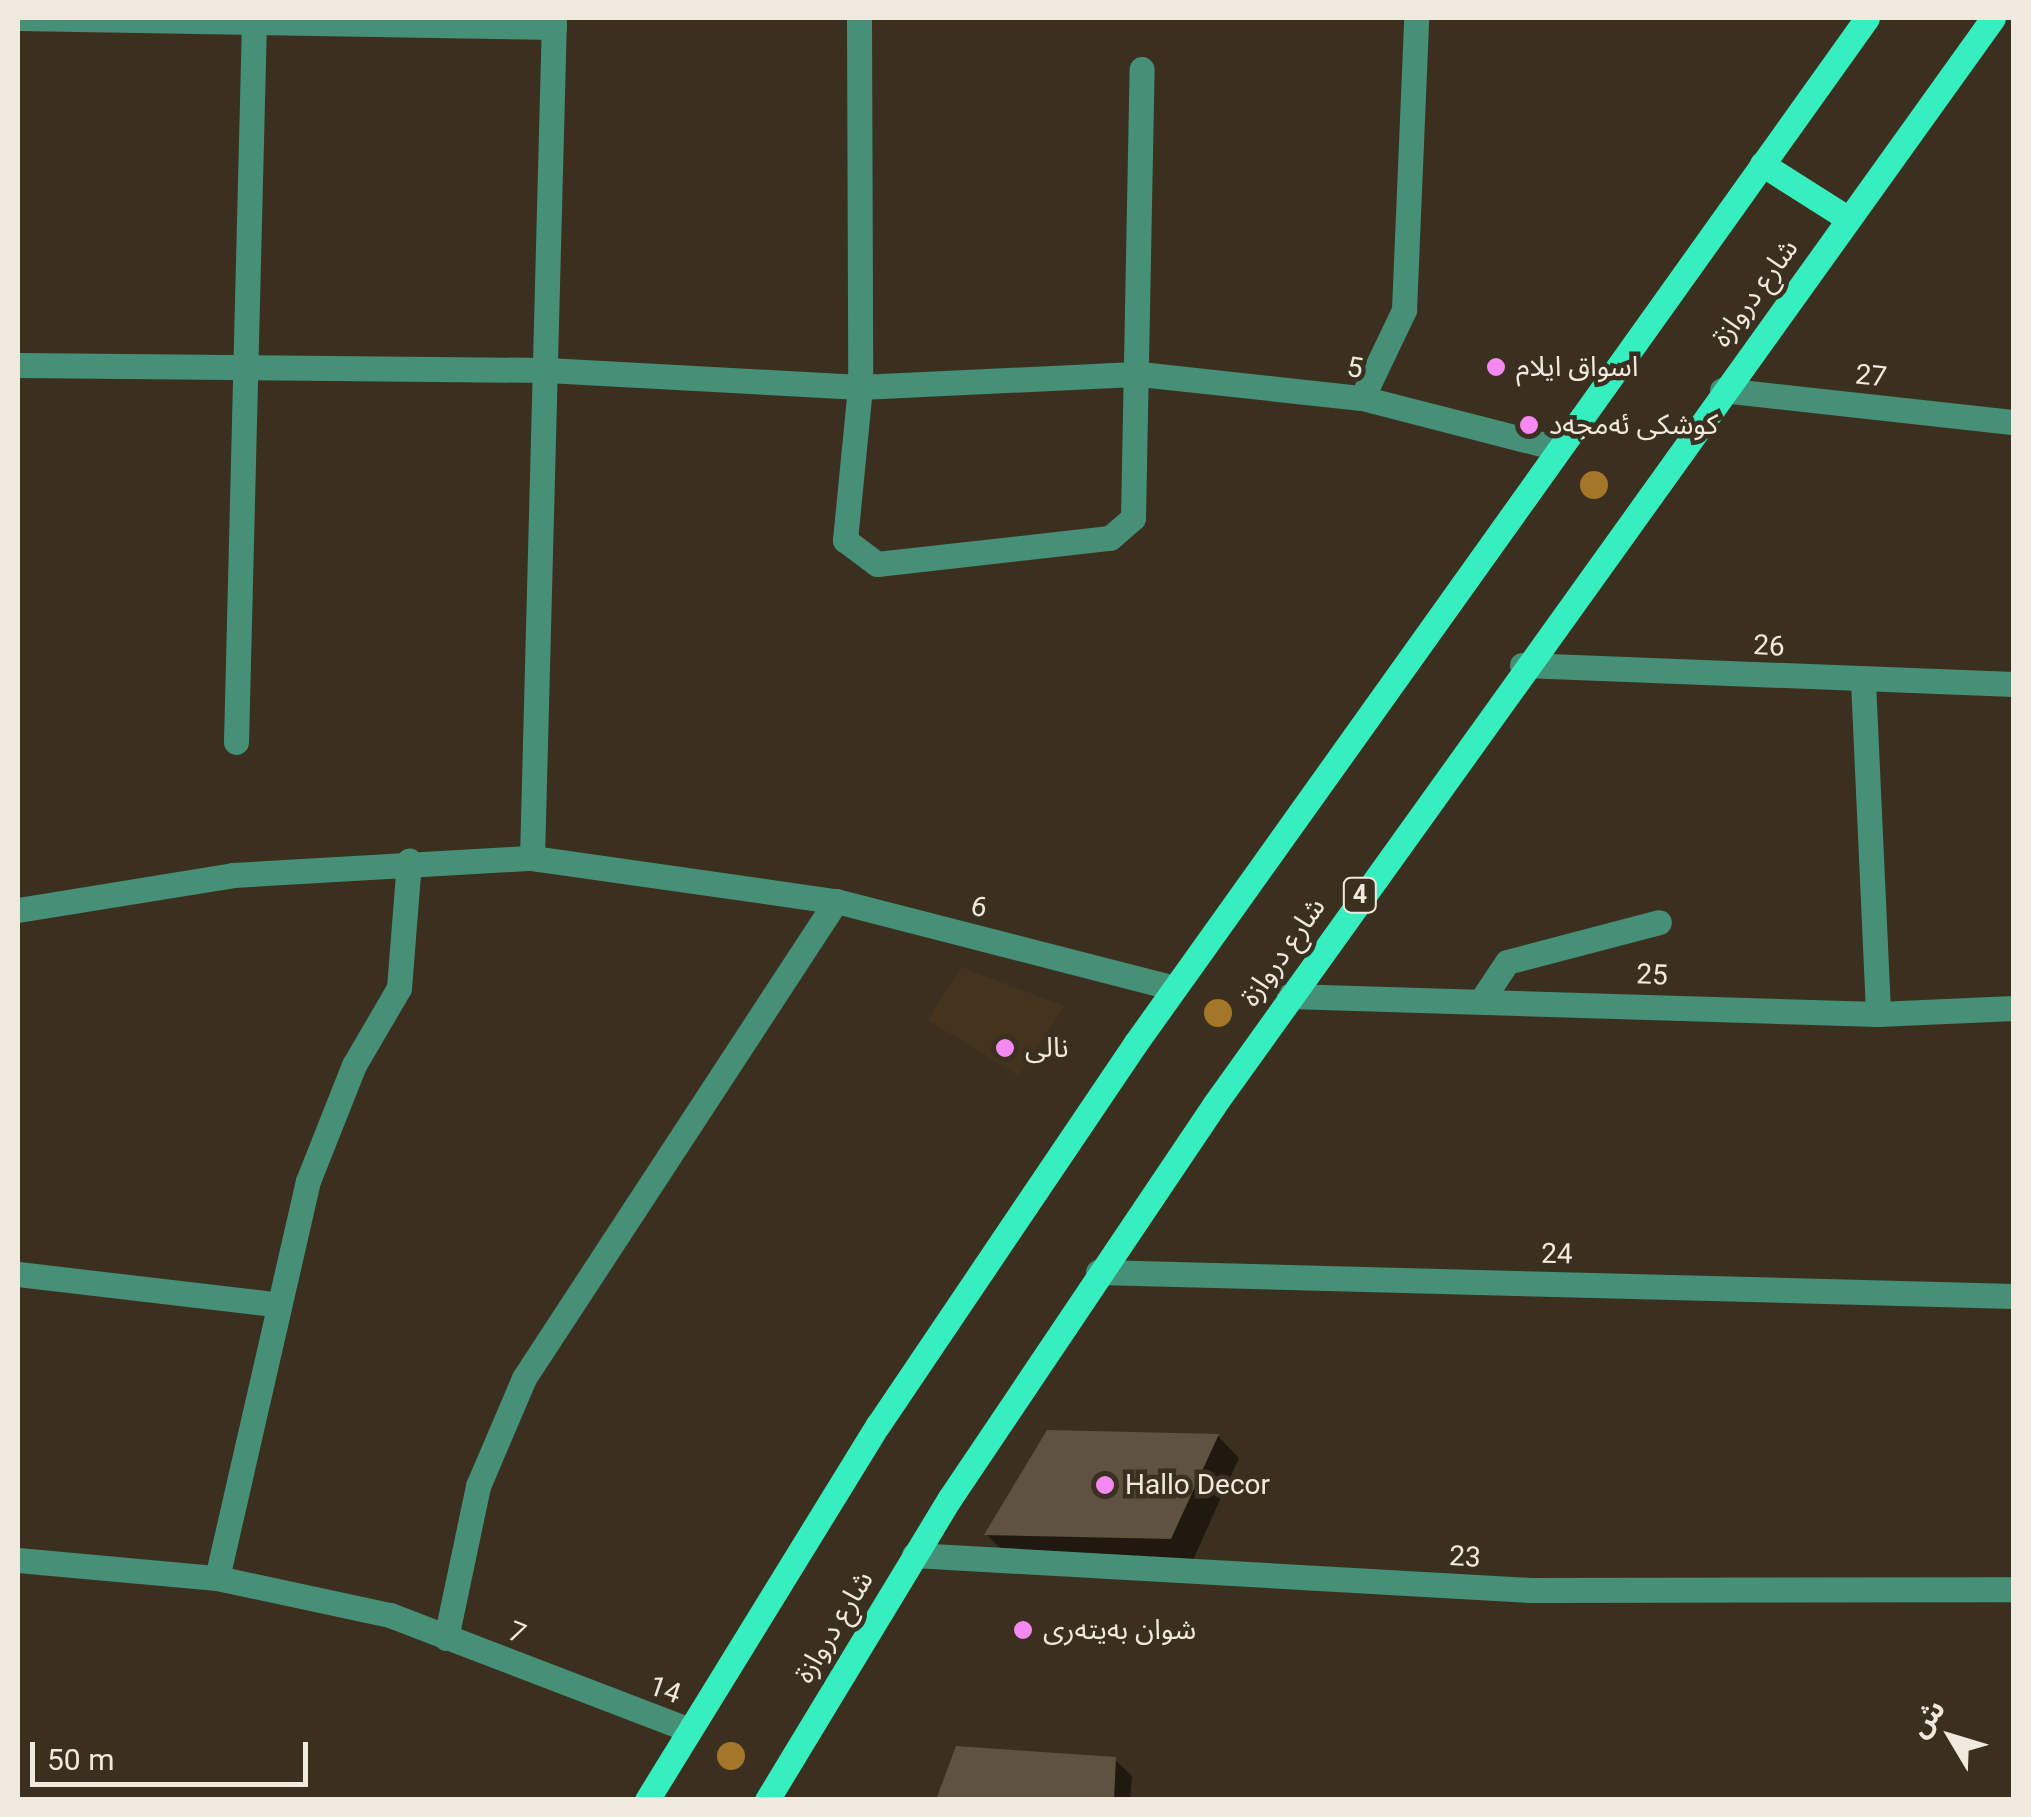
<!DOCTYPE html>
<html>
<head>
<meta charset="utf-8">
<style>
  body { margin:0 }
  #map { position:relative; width:2031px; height:1817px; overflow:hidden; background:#3b301f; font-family:Roboto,"Noto Sans Arabic",sans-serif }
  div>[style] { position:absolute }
  .built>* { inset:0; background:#44341d }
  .shadow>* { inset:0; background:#0007 }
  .building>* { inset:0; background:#5e5240 }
  .minor>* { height:25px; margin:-12.5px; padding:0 12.5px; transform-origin:12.5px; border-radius:12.5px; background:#469078 }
  .major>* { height:25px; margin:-12.5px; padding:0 12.5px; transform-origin:12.5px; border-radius:12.5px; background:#36efbf }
  .trees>* { width:28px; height:28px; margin:-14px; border-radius:50%; background:#a47628 }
  .dots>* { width:28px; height:28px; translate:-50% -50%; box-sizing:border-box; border:5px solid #3b301f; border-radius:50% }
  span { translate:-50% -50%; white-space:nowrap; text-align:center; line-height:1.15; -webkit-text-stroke:9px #3b301f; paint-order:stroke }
  .shield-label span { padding:2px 8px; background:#3b301f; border:2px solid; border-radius:8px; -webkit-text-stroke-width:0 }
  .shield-label { font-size:25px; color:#f0e9de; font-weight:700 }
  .street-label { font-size:28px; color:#f0e9de }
  .poi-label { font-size:28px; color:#f0e9de }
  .left { translate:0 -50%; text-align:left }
  .frame { position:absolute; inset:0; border:20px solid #f0e9de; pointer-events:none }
  .north { position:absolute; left:1901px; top:1687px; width:100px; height:100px; -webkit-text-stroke:8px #3b301f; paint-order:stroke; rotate:308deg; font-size:28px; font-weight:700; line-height:40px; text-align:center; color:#f0e9de }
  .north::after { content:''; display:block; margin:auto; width:35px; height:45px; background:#f0e9de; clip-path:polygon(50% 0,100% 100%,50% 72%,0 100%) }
  .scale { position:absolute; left:30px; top:1742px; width:278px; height:45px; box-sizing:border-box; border:5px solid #f0e9de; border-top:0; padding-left:12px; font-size:30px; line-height:35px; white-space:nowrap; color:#f0e9de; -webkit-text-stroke:8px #3b301f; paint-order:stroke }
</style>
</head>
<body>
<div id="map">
  <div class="built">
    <i style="clip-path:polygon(961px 967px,1065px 1006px,1019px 1076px,928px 1020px)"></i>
  </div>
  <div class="shadow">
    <i style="clip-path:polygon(1048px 1432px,1218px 1436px,1239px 1458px,1193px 1560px,1008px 1556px,987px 1535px)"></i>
    <i style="clip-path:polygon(1115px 1760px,1132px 1776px,1130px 1800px,939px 1800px)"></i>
  </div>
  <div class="building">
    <i style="clip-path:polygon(1047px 1430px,1219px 1434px,1171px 1539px,984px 1535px)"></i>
    <i style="clip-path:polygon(956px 1746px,1116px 1757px,1114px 1800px,936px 1800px)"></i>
  </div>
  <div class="minor">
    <i style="left:18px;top:18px;width:536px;rotate:0.96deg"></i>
    <i style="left:859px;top:18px;width:369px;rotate:89.8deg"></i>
    <i style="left:860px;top:387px;width:154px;rotate:95.6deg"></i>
    <i style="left:845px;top:540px;width:40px;rotate:37deg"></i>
    <i style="left:877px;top:564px;width:234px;rotate:-6.4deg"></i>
    <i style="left:1110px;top:538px;width:30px;rotate:-41deg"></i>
    <i style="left:1133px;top:518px;width:449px;rotate:-88.9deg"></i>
    <i style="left:18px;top:365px;width:529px;rotate:0.54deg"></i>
    <i style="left:547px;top:370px;width:313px;rotate:3.1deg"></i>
    <i style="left:860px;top:387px;width:280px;rotate:-2.7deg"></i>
    <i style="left:1140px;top:374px;width:223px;rotate:6.2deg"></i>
    <i style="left:1362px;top:398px;width:201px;rotate:14.4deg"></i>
    <i style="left:1722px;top:390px;width:294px;rotate:6.3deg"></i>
    <i style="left:1362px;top:398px;width:98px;rotate:-64.5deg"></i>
    <i style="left:1404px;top:310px;width:292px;rotate:-87.6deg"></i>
    <i style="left:1522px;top:665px;width:492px;rotate:2.2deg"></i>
    <i style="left:1863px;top:681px;width:333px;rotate:87.4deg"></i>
    <i style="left:236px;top:742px;width:721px;rotate:-88.57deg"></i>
    <i style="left:532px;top:858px;width:840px;rotate:-88.5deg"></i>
    <i style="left:18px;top:910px;width:218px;rotate:-9.2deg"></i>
    <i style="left:233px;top:875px;width:299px;rotate:-3.3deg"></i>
    <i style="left:532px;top:858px;width:307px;rotate:8.1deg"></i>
    <i style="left:836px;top:901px;width:349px;rotate:14.4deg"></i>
    <i style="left:1289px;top:996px;width:589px;rotate:1.75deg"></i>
    <i style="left:1878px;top:1014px;width:136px;rotate:-2.5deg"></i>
    <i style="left:1483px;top:998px;width:43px;rotate:-56.3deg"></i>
    <i style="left:1507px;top:962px;width:157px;rotate:-14.7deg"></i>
    <i style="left:1098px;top:1272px;width:916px;rotate:1.5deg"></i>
    <i style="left:18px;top:1274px;width:258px;rotate:6.7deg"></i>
    <i style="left:914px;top:1555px;width:617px;rotate:3.25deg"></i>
    <i style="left:1530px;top:1590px;width:484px;rotate:-0.1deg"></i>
    <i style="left:18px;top:1560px;width:200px;rotate:5.2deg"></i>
    <i style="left:217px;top:1578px;width:177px;rotate:12.1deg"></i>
    <i style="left:390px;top:1615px;width:320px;rotate:21deg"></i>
    <i style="left:217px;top:1578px;width:407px;rotate:-77.1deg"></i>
    <i style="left:308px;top:1181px;width:125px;rotate:-68.4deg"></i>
    <i style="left:354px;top:1065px;width:89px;rotate:-59.7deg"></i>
    <i style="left:399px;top:988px;width:128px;rotate:-85.5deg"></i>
    <i style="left:446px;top:1638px;width:155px;rotate:-78.1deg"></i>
    <i style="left:478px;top:1486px;width:117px;rotate:-66.9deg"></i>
    <i style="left:524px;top:1378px;width:570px;rotate:-56.81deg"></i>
  </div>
  <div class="major">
    <i style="left:1762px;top:164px;width:101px;rotate:32.4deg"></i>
    <i style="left:647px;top:1800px;width:440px;rotate:-58.4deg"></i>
    <i style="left:878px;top:1425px;width:460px;rotate:-56deg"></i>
    <i style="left:1135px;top:1044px;width:1260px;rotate:-54.49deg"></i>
    <i style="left:767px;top:1800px;width:353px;rotate:-58.8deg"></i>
    <i style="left:950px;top:1498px;width:473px;rotate:-56.1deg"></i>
    <i style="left:1214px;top:1105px;width:1337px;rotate:-54.37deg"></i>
  </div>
  <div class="trees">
    <i style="left:1594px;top:485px"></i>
    <i style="left:1218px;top:1013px"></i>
    <i style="left:731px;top:1756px"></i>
  </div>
  <div class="dots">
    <i style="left:1496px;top:367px;background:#f389f1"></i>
    <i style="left:1529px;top:425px;background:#f389f1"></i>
    <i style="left:1005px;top:1048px;background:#f389f1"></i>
    <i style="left:1105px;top:1485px;background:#f389f1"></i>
    <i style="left:1023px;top:1630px;background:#f389f1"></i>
  </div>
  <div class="shield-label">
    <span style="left:1360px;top:895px">4</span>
  </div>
  <div class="street-label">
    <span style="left:1755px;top:293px;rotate:-54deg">شارع دروازة</span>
    <span style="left:1355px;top:368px;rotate:9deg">5</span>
    <span style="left:1871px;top:376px;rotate:6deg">27</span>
    <span style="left:1769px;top:646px;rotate:3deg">26</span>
    <span style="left:979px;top:907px;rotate:14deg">6</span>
    <span style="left:1283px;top:952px;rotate:-55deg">شارع دروازة</span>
    <span style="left:1652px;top:975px;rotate:2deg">25</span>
    <span style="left:1557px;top:1254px;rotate:1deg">24</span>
    <span style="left:1465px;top:1557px;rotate:3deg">23</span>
    <span style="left:834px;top:1627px;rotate:-59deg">شارع دروازة</span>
    <span style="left:517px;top:1633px;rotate:22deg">7</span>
    <span style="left:665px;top:1690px;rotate:19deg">14</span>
  </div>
  <div class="poi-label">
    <span class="left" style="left:1516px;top:367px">اسواق ایلام</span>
    <span class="left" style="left:1549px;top:425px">کوشکی ئەمجەد</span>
    <span class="left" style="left:1025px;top:1048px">نالی</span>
    <span class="left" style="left:1125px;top:1485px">Hallo Decor</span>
    <span class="left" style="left:1043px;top:1630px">شوان بەیتەری</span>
  </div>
  <div class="frame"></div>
  <div class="north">ش</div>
  <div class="scale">50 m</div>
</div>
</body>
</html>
